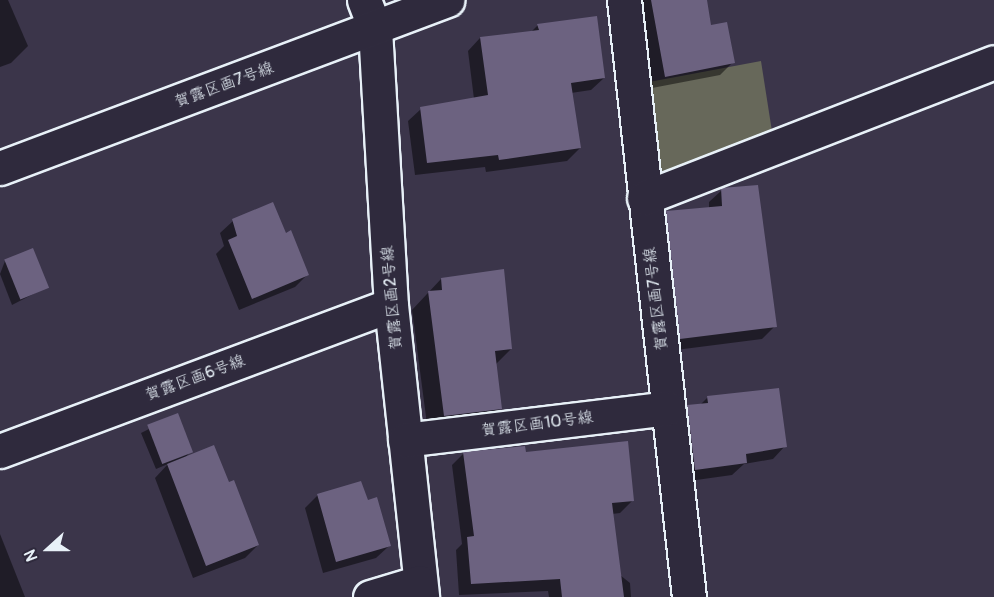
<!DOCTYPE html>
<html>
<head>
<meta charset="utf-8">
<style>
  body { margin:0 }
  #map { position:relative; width:994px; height:597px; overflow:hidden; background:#3b354a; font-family:Pangolin,"Klee One",sans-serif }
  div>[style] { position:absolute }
  .green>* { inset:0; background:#67685a }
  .shadow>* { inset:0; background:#0007 }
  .building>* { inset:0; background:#6c6280; transform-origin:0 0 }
  .roads { filter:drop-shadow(2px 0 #e8f1f8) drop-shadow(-2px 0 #e8f1f8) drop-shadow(0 2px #e8f1f8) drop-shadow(0 -2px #e8f1f8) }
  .minor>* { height:33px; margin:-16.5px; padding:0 16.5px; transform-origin:16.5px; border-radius:16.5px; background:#2f2a3d }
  span { translate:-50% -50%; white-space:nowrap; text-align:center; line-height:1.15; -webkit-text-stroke:5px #2f2a3d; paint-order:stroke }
  .street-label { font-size:16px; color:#e8f1f8 }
  .north { position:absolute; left:18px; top:519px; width:60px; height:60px; -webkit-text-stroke:4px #2f2a3d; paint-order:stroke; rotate:249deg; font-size:16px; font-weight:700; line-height:24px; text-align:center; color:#e8f1f8 }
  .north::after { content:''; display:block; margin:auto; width:21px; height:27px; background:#e8f1f8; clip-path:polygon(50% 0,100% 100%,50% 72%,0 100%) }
</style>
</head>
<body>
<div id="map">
  <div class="green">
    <i style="clip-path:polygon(761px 61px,773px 138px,660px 182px,649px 82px)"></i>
  </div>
  <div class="shadow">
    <i style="clip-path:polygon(0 0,8px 0,28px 46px,11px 63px,0 67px)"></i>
    <i style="clip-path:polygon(637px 0,706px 0,710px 27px,733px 62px,720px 75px,652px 88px)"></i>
    <i style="clip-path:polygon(538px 25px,604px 78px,591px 90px,571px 93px,580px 148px,567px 161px,486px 172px,485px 167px,415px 175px,408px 121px,421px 109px,474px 99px,468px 51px,480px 38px,531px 32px)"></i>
    <i style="clip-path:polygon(722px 190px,775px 326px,762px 339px,668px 351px,654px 225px,666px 212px,709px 209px,709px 202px)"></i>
    <i style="clip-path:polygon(233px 221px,285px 235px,307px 275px,295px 287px,239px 310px,216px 254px,224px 246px,220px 233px)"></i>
    <i style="clip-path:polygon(5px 261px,47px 287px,12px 305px,0 274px)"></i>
    <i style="clip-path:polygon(441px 279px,511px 349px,495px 365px,500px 409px,483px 426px,428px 432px,412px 310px)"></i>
    <i style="clip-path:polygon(707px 398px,785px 446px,773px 459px,744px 464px,732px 475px,682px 482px,675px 419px,688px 407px,700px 405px)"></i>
    <i style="clip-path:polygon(177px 415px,191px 451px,184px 459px,258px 545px,245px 558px,193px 578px,155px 478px,168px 464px,156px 469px,141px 433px)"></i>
    <i style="clip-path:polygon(464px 453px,525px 453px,632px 501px,620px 513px,612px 514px,620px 575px,630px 583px,631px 597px,549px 597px,548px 591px,459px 595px,456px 550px,462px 544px,452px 465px)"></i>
    <i style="clip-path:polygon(318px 495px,389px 546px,376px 558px,323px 573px,305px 508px)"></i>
    <i style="clip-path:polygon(0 534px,25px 597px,0 597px)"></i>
  </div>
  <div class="building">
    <i style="clip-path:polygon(651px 0,707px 0,711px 25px,727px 22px,735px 63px,665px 77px)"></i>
    <i style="clip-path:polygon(597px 16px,605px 78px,571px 83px,581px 148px,499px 160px,498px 155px,427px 163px,420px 107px,488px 95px,480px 37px,539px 30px,537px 24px)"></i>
    <i style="clip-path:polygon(758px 185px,777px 327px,680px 339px,666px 211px,722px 206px,721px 188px)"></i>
    <i style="clip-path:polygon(273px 202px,286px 233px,291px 230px,309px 275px,252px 299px,228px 240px,237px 236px,232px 219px)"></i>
    <i style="left:33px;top:248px;width:43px;height:31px;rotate:68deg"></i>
    <i style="clip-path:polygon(504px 269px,512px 349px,495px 351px,502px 409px,444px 416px,428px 291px,442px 290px,441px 278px)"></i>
    <i style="clip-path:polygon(779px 388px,787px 447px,746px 454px,747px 463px,695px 470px,687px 405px,708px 403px,707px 396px)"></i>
    <i style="left:178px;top:413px;width:42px;height:33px;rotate:69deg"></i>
    <i style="clip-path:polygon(628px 441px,634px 501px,612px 503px,624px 597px,562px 597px,560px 579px,471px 584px,467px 537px,474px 536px,463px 452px,525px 446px,526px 452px)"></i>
    <i style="clip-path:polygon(214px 445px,229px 482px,234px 480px,259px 545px,206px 566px,167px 464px)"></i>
    <i style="clip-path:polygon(361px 481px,368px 500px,377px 497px,391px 546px,336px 562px,317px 494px)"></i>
  </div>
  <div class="roads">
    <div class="minor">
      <i style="left:364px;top:0;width:31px;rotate:69deg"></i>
      <i style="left:375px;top:29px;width:276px;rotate:86.7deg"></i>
      <i style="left:391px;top:305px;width:294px;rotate:83.9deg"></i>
      <i style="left:624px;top:0;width:601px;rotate:83.79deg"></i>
      <i style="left:0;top:168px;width:478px;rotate:-20.6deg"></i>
      <i style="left:644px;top:198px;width:375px;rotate:-21.2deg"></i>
      <i style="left:405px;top:440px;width:265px;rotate:-6.9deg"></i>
      <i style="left:0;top:451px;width:417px;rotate:-20.5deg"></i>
      <i style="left:370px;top:597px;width:52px;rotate:-16.7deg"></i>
    </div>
  </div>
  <div class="street-label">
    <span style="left:224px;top:85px;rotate:-20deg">賀露区画7号線</span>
    <span style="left:392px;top:298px;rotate:-95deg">賀露区画2号線</span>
    <span style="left:656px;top:299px;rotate:-97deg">賀露区画7号線</span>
    <span style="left:195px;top:378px;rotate:-20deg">賀露区画6号線</span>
    <span style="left:537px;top:424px;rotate:-7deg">賀露区画10号線</span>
  </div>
  <div class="north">N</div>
</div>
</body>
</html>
